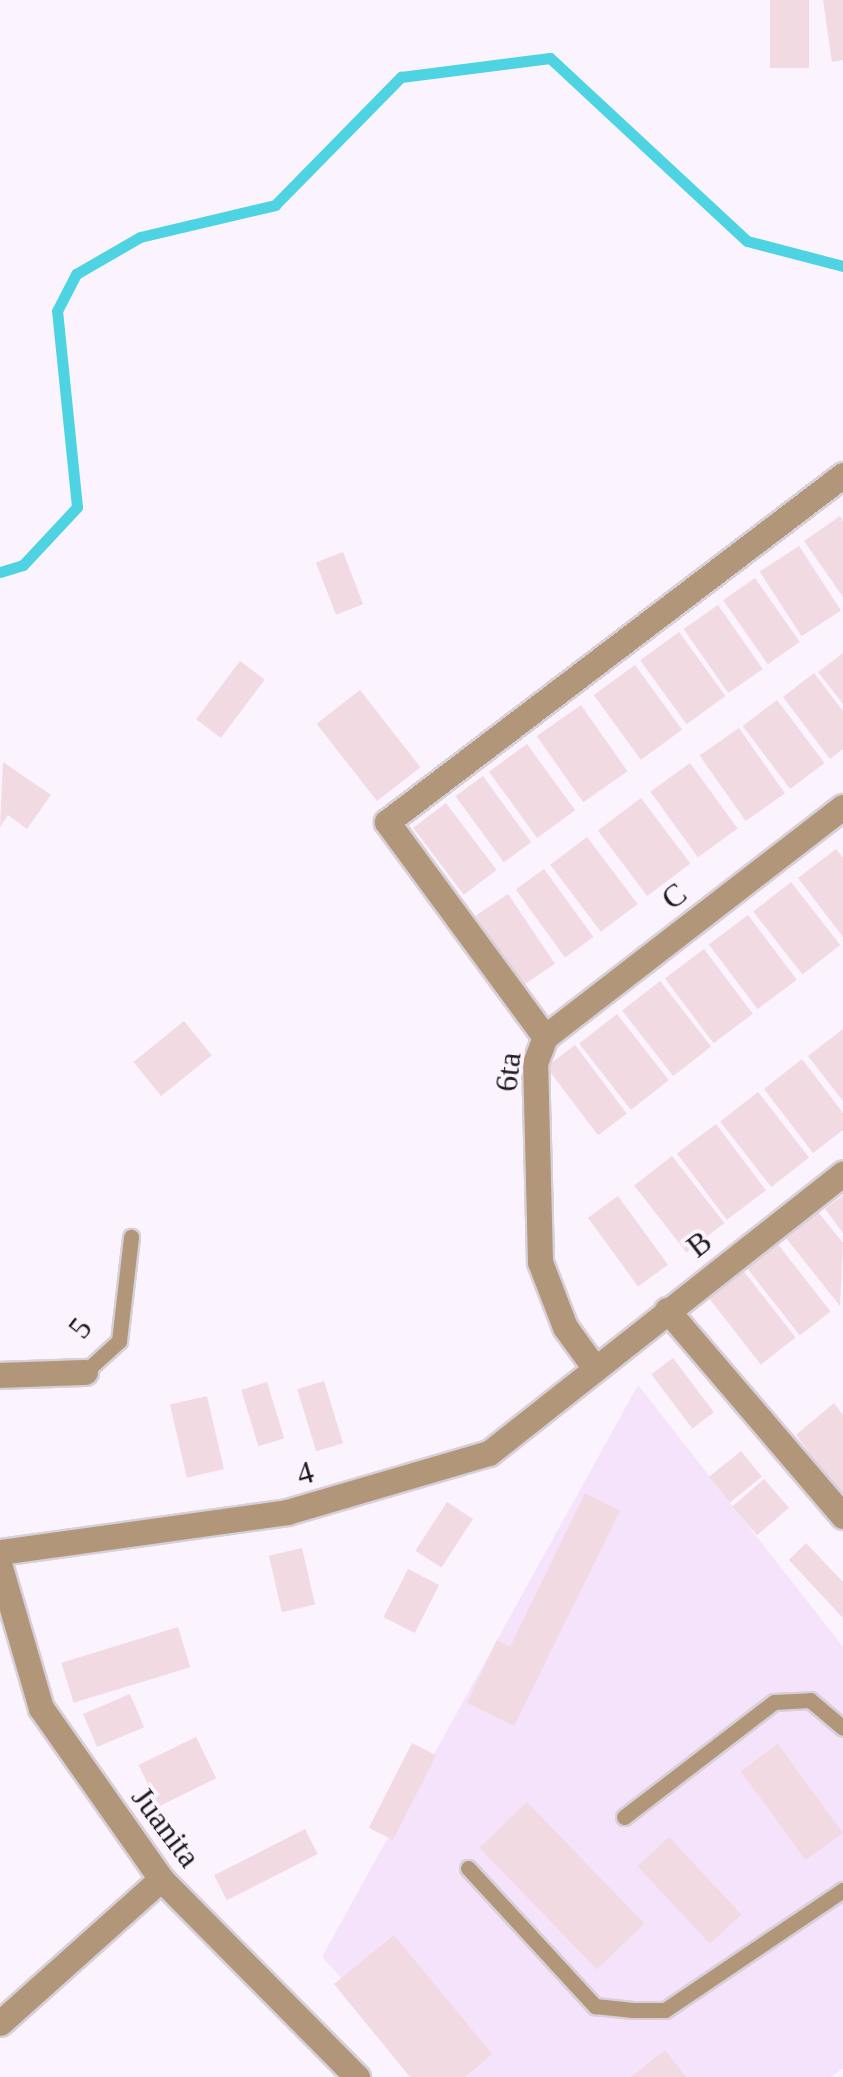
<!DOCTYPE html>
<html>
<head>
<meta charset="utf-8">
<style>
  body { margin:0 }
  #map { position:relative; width:843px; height:2077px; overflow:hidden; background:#fbf3fd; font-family:"Times New Roman",serif }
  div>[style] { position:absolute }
  .built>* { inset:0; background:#f5e2fb }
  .stream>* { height:11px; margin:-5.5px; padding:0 5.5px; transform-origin:5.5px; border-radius:5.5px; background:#4ed3e2 }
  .building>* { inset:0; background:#f2dae3; transform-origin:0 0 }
  .roads { filter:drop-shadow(2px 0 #d8d0d9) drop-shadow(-2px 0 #d8d0d9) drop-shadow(0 2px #d8d0d9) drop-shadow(0 -2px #d8d0d9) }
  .lane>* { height:15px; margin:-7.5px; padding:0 7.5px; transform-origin:7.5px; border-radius:7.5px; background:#b19679 }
  .street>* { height:25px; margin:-12.5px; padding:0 12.5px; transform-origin:12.5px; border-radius:12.5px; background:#b19679 }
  span { translate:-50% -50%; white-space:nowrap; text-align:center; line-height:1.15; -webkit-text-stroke:8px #fbf3fd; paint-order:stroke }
  .street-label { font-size:32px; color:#1e191f }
</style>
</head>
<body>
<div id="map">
  <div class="built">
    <i style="clip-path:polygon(638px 1385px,843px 1647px,843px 2068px,831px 2077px,433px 2077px,322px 1957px)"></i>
  </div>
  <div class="stream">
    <i style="left:0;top:572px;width:24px;rotate:-17deg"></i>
    <i style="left:23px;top:565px;width:79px;rotate:-47deg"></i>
    <i style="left:77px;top:507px;width:197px;rotate:-95.8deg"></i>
    <i style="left:57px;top:311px;width:42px;rotate:-62.8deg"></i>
    <i style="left:76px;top:274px;width:74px;rotate:-30deg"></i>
    <i style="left:140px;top:237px;width:139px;rotate:-13.3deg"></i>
    <i style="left:275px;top:205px;width:180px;rotate:-45.5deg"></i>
    <i style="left:401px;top:77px;width:150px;rotate:-7.3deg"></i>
    <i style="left:550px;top:58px;width:269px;rotate:42.9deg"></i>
    <i style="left:747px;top:241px;width:99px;rotate:14.6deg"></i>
  </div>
  <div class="building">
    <i style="left:770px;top:0;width:39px;height:68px"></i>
    <i style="clip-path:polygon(823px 0,843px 0,843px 60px,832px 62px)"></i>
    <i style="clip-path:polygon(840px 516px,843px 521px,843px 597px,804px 541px)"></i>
    <i style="left:799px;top:546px;width:77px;height:47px;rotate:57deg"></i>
    <i style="left:343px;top:552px;width:56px;height:29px;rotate:69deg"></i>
    <i style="left:755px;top:578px;width:78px;height:39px;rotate:55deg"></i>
    <i style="left:718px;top:605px;width:78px;height:42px;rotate:55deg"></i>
    <i style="left:679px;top:632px;width:79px;height:48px;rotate:54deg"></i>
    <i style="clip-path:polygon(843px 653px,843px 704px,818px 672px)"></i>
    <i style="left:240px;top:661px;width:31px;height:73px;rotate:37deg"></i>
    <i style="left:635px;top:665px;width:80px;height:51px;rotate:54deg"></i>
    <i style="clip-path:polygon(814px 673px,843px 711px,843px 749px,830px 759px,783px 697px)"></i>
    <i style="left:360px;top:690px;width:98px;height:55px;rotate:52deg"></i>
    <i style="left:777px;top:700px;width:79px;height:43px;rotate:53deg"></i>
    <i style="left:581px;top:705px;width:81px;height:54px;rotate:55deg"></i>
    <i style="left:739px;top:728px;width:80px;height:48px;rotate:55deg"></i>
    <i style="left:527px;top:744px;width:82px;height:47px;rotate:54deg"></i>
    <i style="clip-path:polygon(3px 762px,51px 795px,27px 829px,8px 815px,0 827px)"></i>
    <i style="left:690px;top:763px;width:81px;height:49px;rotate:54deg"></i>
    <i style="left:483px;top:776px;width:82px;height:34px;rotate:54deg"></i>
    <i style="left:641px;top:798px;width:82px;height:54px;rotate:53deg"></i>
    <i style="left:446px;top:803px;width:84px;height:41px;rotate:53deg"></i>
    <i style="left:587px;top:837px;width:84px;height:46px;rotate:53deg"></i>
    <i style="clip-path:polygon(836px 849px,843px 858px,843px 937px,798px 878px)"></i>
    <i style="left:544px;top:869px;width:84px;height:35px;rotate:54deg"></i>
    <i style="left:791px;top:882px;width:80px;height:48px;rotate:52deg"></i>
    <i style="left:508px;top:894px;width:84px;height:39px;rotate:56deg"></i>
    <i style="left:748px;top:915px;width:81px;height:49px;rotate:53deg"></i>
    <i style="left:704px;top:949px;width:81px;height:49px;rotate:53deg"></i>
    <i style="left:660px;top:981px;width:83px;height:48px;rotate:52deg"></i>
    <i style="left:617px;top:1014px;width:84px;height:48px;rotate:52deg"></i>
    <i style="left:184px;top:1021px;width:44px;height:65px;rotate:51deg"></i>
    <i style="clip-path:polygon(843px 1029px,843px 1101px,808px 1056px)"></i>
    <i style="left:575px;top:1045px;width:86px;height:36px;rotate:53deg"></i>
    <i style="clip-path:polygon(802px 1059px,843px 1113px,843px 1130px,813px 1153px,764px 1089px)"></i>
    <i style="left:758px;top:1092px;width:83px;height:48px;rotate:52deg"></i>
    <i style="left:716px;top:1124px;width:83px;height:49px;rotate:53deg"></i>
    <i style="left:672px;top:1156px;width:85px;height:48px;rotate:52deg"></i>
    <i style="clip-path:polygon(843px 1195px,843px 1233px,825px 1209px)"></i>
    <i style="left:618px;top:1196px;width:85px;height:37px;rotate:54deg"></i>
    <i style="clip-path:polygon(818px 1212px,843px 1243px,840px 1306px,786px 1238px)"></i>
    <i style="left:777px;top:1243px;width:87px;height:39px;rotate:52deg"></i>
    <i style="left:742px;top:1269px;width:87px;height:44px;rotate:52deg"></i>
    <i style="left:673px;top:1358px;width:68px;height:27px;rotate:53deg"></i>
    <i style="left:324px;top:1381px;width:65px;height:28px;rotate:73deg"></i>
    <i style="left:267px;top:1382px;width:59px;height:27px;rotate:73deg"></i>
    <i style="left:207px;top:1396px;width:75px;height:38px;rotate:77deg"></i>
    <i style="clip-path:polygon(834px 1403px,843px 1415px,843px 1498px,796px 1435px)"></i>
    <i style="left:741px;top:1451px;width:33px;height:41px;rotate:51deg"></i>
    <i style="left:764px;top:1479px;width:38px;height:42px;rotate:49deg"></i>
    <i style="clip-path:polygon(585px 1493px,620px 1511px,514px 1726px,467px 1703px,497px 1640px,510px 1647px)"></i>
    <i style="left:447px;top:1502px;width:31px;height:58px;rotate:33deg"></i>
    <i style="clip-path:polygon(806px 1543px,843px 1582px,843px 1618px,789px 1560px)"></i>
    <i style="left:302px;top:1548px;width:58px;height:34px;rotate:77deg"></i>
    <i style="left:408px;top:1569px;width:35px;height:54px;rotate:27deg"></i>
    <i style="left:178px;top:1627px;width:42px;height:122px;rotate:73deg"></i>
    <i style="left:130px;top:1694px;width:36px;height:51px;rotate:67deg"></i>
    <i style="left:196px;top:1737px;width:46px;height:64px;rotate:64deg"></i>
    <i style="left:412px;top:1743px;width:27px;height:95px;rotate:27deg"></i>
    <i style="left:778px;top:1744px;width:110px;height:46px;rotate:54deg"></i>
    <i style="left:527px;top:1802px;width:169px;height:66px;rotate:46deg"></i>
    <i style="left:305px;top:1829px;width:28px;height:102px;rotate:63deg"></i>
    <i style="left:669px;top:1837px;width:106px;height:43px;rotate:47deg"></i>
    <i style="clip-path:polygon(394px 1935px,492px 2054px,465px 2077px,410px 2077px,334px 1984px)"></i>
    <i style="clip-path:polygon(665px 2050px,686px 2077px,631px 2077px)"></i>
  </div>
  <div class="roads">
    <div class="lane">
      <i style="left:85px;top:1372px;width:46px;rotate:-42.4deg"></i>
      <i style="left:119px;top:1341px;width:105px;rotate:-83.4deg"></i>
      <i style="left:624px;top:1817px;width:189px;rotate:-37.5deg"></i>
      <i style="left:774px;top:1702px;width:36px;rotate:-3deg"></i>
      <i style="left:810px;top:1700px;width:43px;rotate:40.3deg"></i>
      <i style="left:468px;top:1868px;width:188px;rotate:47.4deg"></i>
      <i style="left:595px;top:2006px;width:38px;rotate:6deg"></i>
      <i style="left:633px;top:2010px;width:32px"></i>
      <i style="left:665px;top:2010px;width:215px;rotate:-34deg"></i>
    </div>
    <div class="street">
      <i style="left:545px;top:1037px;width:376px;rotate:-37.7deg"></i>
      <i style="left:667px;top:1310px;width:271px;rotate:49.5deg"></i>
      <i style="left:594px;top:1367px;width:49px;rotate:-125.9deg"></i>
      <i style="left:565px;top:1327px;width:70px;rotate:-111deg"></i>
      <i style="left:540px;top:1262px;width:199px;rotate:-91.4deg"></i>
      <i style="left:535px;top:1063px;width:28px;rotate:-69deg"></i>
      <i style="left:545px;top:1037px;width:267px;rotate:-126.3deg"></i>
      <i style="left:387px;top:822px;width:573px;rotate:-37.27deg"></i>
      <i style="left:0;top:1375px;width:85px;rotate:-2deg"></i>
      <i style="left:0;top:1552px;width:290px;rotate:-7.9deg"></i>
      <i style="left:287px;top:1512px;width:210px;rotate:-16.3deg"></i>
      <i style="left:489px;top:1453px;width:451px;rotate:-38.3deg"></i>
      <i style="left:0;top:1567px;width:147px;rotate:73.8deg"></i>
      <i style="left:41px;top:1708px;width:209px;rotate:54.9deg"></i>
      <i style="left:161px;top:1879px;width:279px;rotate:45.3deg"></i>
      <i style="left:0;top:2023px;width:216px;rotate:-41.8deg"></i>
    </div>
  </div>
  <div class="street-label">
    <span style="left:674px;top:896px;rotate:-38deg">C</span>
    <span style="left:508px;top:1072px;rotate:-84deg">6ta</span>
    <span style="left:699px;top:1244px;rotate:-38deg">B</span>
    <span style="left:80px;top:1328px;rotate:-52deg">5</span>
    <span style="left:305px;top:1473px;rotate:-16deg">4</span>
    <span style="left:166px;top:1827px;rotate:53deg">Juanita</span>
  </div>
</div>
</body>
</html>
